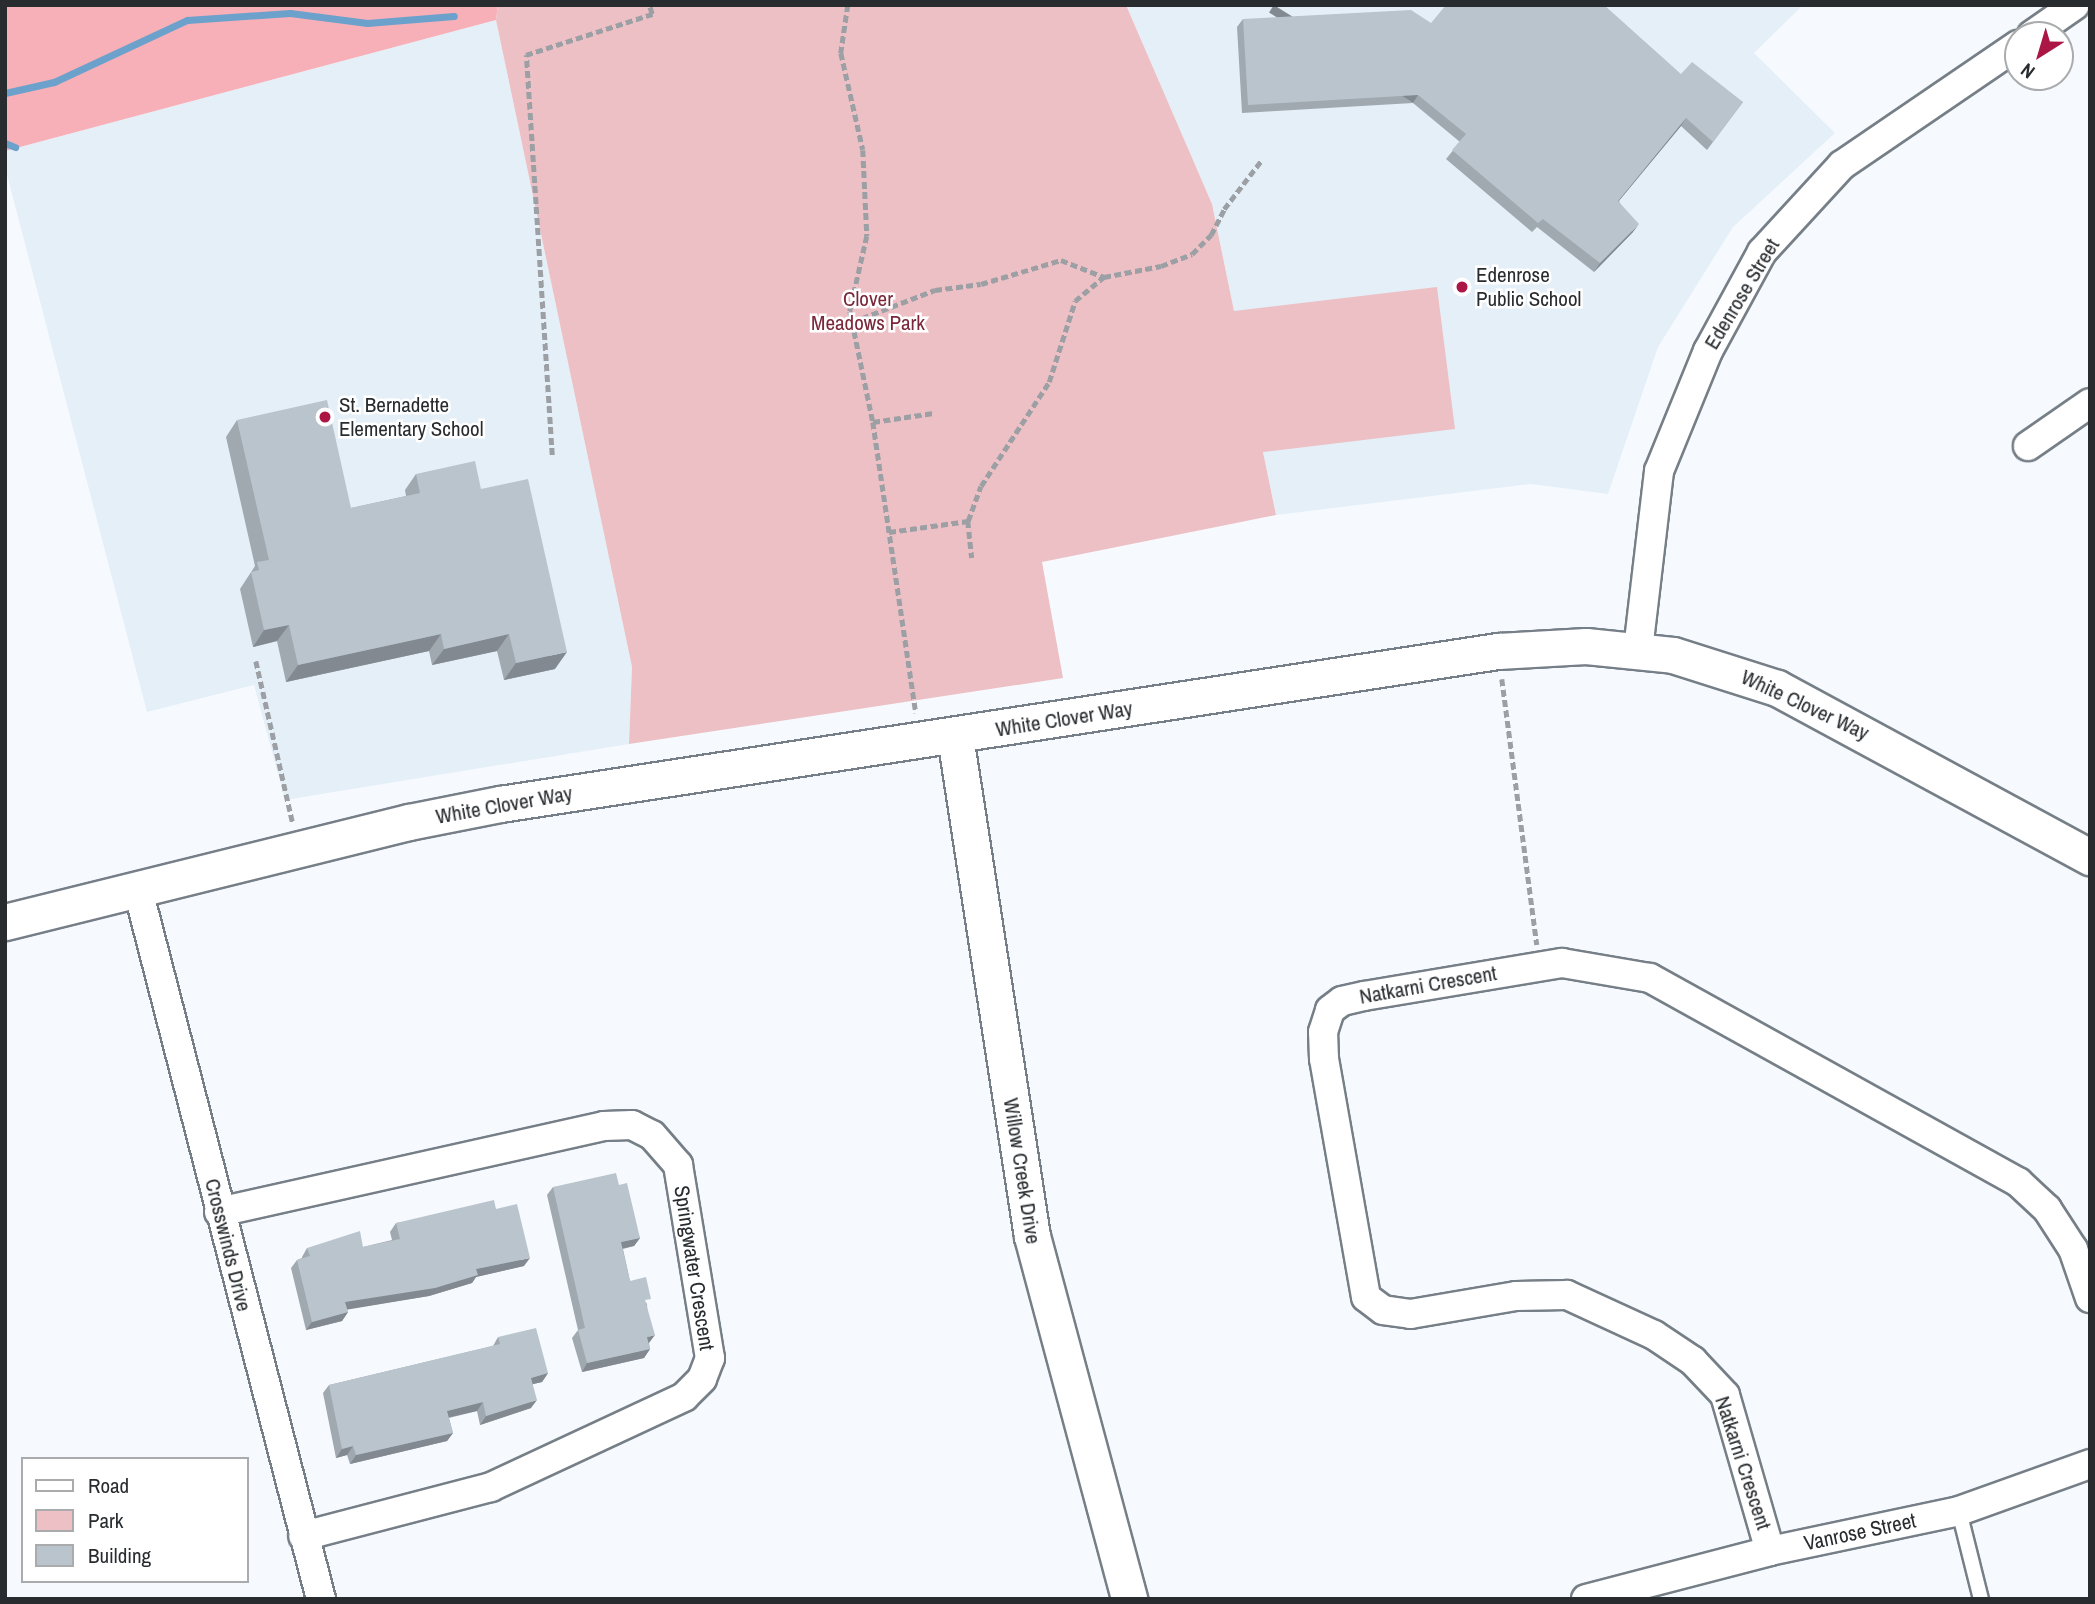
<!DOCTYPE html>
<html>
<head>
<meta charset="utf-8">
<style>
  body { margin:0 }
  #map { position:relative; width:2095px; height:1604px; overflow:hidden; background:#f6fafe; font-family:"Archivo Narrow",sans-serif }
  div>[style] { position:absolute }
  .built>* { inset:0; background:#e5eff8 }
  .green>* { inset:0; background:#ecc0c4 }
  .forest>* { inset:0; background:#f7b0b8 }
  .stream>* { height:7px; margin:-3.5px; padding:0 3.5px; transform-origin:3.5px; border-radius:3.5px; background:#6ca1cb }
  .path>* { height:4.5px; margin-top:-2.25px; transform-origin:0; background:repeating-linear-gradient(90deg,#9ca0a4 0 7px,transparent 0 10.5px) }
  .roads { filter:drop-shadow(2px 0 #767f87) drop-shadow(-2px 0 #767f87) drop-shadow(0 2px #767f87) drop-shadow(0 -2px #767f87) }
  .service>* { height:14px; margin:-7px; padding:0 7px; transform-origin:7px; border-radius:7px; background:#fff }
  .minor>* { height:28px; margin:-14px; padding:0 14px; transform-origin:14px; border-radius:14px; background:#fff }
  .tertiary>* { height:35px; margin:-17.5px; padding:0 17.5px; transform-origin:17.5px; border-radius:17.5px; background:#fff }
  .wall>* { inset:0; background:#a0a9b0 }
  .shaded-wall>* { inset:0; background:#828990; transform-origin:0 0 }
  .building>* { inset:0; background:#bac4cd }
  .dots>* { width:19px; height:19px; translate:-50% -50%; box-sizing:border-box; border:4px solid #fff; border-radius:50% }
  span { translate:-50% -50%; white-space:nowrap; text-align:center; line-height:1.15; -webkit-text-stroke:5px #fff; paint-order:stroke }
  .poi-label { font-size:21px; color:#282c2f }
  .left { translate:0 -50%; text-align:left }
  .street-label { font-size:21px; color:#282c2f }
  .park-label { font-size:21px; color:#792739 }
  .frame { position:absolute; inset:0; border:7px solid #282c2f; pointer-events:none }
  .legend { position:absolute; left:21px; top:1457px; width:228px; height:126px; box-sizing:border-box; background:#fff; border:2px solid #a9abac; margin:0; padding:9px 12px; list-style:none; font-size:21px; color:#282c2f }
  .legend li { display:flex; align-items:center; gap:14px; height:35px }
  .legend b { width:35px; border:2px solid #a9abac }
  .north { position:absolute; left:2004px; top:21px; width:70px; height:70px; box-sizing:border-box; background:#fff; border:2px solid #a9abac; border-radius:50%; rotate:217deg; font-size:19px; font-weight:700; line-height:28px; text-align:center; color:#282c2f }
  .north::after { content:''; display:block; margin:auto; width:24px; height:32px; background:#ab1644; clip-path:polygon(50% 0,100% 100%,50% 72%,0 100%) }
</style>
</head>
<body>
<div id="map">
  <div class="built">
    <i style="clip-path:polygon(1126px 5px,1803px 5px,1754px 53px,1835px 133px,1733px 227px,1658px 347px,1608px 494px,1531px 484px,1276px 515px,1212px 204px)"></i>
    <i style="clip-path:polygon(496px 20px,632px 667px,629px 744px,285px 800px,254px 685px,147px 712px,5px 167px,5px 151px)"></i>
  </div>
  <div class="green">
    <i style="clip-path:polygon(498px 5px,1126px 5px,1212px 204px,1234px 311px,1437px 287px,1455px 429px,1263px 452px,1276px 515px,1042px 562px,1063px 678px,629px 744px,632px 667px,496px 20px)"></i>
  </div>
  <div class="forest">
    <i style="clip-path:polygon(5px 5px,498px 5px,496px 20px,5px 151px)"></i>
  </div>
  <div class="stream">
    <i style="left:5px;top:93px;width:50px;rotate:-12.7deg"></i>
    <i style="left:54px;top:82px;width:147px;rotate:-25deg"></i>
    <i style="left:187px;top:20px;width:103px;rotate:-3.9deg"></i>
    <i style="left:290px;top:13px;width:78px;rotate:7.4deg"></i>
    <i style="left:367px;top:23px;width:87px;rotate:-4.6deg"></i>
    <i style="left:5px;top:143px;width:11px;rotate:22deg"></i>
  </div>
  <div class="path">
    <i style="left:848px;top:5px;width:49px;rotate:98.3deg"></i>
    <i style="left:841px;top:53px;width:99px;rotate:77.2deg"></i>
    <i style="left:863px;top:150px;width:86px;rotate:87.3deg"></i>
    <i style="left:867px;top:236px;width:77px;rotate:102.8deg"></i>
    <i style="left:850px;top:311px;width:113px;rotate:78.3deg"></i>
    <i style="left:873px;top:422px;width:294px;rotate:81.6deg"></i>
    <i style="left:852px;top:322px;width:89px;rotate:-21.1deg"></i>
    <i style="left:935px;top:290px;width:46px;rotate:-7.4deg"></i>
    <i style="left:981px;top:284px;width:84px;rotate:-16.7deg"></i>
    <i style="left:1061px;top:260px;width:46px;rotate:21.6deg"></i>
    <i style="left:873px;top:422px;width:61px;rotate:-8.5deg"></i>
    <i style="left:552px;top:455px;width:401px;rotate:-93.7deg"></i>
    <i style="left:526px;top:55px;width:133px;rotate:-18deg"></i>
    <i style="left:652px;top:14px;width:9px;rotate:-108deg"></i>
    <i style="left:968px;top:521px;width:37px;rotate:84deg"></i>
    <i style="left:889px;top:532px;width:80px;rotate:-7.9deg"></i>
    <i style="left:968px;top:521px;width:37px;rotate:-70deg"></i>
    <i style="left:981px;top:486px;width:124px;rotate:-56.8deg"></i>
    <i style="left:1049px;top:382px;width:85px;rotate:-72.2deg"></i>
    <i style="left:1075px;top:301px;width:38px;rotate:-40deg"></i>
    <i style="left:1104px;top:277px;width:58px;rotate:-10.9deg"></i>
    <i style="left:1161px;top:266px;width:33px;rotate:-21deg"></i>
    <i style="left:1192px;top:254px;width:27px;rotate:-45deg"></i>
    <i style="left:1211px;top:235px;width:29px;rotate:-63deg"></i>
    <i style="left:1224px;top:209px;width:61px;rotate:-52.4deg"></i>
    <i style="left:256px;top:661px;width:167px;rotate:77.2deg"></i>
    <i style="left:1502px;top:679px;width:268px;rotate:82.5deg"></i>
  </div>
  <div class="roads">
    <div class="service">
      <i style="left:1959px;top:1511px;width:91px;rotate:76deg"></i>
    </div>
    <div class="minor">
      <i style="left:2032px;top:35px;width:52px;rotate:-34.9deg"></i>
      <i style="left:2028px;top:446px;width:75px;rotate:-34.7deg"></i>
      <i style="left:1638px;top:650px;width:180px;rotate:-83.3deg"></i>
      <i style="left:1659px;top:471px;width:130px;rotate:-67.8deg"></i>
      <i style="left:1708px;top:351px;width:113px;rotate:-61.4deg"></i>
      <i style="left:1762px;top:252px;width:118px;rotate:-47.4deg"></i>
      <i style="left:1842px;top:165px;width:213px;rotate:-34.3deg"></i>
      <i style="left:138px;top:890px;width:732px;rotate:75.53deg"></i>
      <i style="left:219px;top:1212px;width:394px;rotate:-12.6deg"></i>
      <i style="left:604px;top:1126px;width:28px;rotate:-2deg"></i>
      <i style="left:632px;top:1125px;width:22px;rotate:27deg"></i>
      <i style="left:652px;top:1135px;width:40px;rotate:49deg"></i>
      <i style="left:678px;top:1165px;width:196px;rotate:80.6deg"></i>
      <i style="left:710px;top:1358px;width:22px;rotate:111deg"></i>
      <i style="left:702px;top:1379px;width:25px;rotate:135deg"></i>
      <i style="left:684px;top:1397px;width:213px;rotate:155deg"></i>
      <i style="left:491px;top:1487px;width:194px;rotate:165.4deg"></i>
      <i style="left:1770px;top:1551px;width:162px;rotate:-106.1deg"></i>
      <i style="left:1725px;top:1395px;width:47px;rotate:-133.3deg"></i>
      <i style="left:1693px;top:1361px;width:47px;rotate:-146.3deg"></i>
      <i style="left:1654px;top:1335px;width:96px;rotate:-155.3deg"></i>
      <i style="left:1567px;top:1295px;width:51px;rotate:178.9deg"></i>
      <i style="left:1516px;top:1296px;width:107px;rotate:170.3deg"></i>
      <i style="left:1411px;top:1314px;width:28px;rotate:-172deg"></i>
      <i style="left:1383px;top:1310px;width:21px;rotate:-143deg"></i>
      <i style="left:1366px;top:1297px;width:242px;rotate:-100deg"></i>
      <i style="left:1324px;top:1059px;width:27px;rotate:-92deg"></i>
      <i style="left:1323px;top:1032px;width:23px;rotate:-72deg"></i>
      <i style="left:1330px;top:1010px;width:15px;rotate:-37deg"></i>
      <i style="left:1342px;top:1001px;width:23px;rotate:-13deg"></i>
      <i style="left:1364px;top:996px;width:201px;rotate:-9.5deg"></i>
      <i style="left:1562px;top:963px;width:89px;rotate:9.7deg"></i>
      <i style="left:1650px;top:978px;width:421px;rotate:29deg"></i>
      <i style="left:2018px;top:1182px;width:40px;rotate:43deg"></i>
      <i style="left:2047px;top:1209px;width:48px;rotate:57deg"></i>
      <i style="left:2073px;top:1249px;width:52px;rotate:70.9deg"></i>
      <i style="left:1586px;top:1599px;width:190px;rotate:-14.6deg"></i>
      <i style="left:1770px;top:1551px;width:193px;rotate:-11.9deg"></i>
      <i style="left:1959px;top:1511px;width:139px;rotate:-19.7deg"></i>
    </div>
    <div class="tertiary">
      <i style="left:955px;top:736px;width:506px;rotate:81.25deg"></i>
      <i style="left:1032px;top:1236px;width:376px;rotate:75deg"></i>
      <i style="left:5px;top:922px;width:416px;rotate:-13.9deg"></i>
      <i style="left:409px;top:822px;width:93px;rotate:-11.2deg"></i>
      <i style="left:500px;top:804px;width:1010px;rotate:-8.72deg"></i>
      <i style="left:1498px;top:651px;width:88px;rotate:-3.3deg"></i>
      <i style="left:1586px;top:646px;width:87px;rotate:5.9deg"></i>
      <i style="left:1673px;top:655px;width:109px;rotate:17.6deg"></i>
      <i style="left:1777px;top:688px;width:356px;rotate:28.4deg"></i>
    </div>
  </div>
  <div class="wall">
    <i style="clip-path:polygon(1243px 19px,1431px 23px,1681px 74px,1743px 102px,1707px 150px,1681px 126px,1619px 201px,1633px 232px,1594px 272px,1537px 227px,1532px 232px,1446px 159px,1460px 142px,1413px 103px,1242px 113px,1237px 27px)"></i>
    <i style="clip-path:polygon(237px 420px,351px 508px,406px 496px,405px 490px,416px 474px,481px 489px,555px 669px,504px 680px,497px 651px,432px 665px,429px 651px,286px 682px,277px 641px,253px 647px,240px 589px,255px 566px,226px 437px)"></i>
    <i style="clip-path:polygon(619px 1185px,640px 1238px,634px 1246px,623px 1249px,630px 1281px,647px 1304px,649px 1343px,650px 1349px,644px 1358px,582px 1372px,572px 1338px,578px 1330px,547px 1195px,553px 1187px)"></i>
    <i style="clip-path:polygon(496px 1209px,524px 1266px,476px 1277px,472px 1283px,429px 1296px,347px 1309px,348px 1312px,342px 1321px,306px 1330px,291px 1268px,297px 1260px,302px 1258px,302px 1257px,307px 1248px,363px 1247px,392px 1240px,390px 1232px,396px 1223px)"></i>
    <i style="clip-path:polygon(498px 1337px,548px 1373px,542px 1382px,533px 1384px,531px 1408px,480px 1425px,477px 1411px,449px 1418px,453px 1433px,447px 1441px,350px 1464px,347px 1455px,336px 1458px,323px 1393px,329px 1385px,493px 1346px)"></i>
  </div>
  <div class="shaded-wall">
    <i style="left:1418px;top:95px;width:9px;height:170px;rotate:122deg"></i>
    <i style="clip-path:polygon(1686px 118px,1681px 126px,1612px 209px,1618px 201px)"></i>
    <i style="clip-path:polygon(1639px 224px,1633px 232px,1594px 272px,1600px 263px)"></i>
    <i style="clip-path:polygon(289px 625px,277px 641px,253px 647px,264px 630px)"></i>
    <i style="clip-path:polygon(441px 634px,429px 651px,286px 682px,298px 665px)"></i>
    <i style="clip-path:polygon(509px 634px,497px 651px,432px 665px,444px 649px)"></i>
    <i style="clip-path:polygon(567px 652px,555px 669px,504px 680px,516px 663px)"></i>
    <i style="clip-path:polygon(640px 1238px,634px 1246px,615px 1250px,621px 1242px)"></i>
    <i style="clip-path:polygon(530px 1258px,524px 1266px,476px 1277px,472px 1283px,429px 1296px,339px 1311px,345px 1302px,476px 1269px)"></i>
    <i style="clip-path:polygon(348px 1312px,342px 1321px,306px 1330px,312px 1322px)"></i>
    <i style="clip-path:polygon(655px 1335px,649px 1343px,641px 1346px,647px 1337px)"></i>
    <i style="clip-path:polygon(650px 1349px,644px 1358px,582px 1372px,587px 1363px)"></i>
    <i style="clip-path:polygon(548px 1373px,542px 1382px,525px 1386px,531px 1378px)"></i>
    <i style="clip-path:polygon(537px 1400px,531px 1408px,480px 1425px,486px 1416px)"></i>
    <i style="clip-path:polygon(483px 1402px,477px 1411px,441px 1419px,447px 1411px)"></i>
    <i style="clip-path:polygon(453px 1433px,447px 1441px,350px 1464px,356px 1455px)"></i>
    <i style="clip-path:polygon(353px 1446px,347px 1455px,336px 1458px,342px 1449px)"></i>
  </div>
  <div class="building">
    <i style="clip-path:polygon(1446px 5px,1604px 5px,1681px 74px,1692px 62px,1743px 102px,1713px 142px,1686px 118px,1618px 201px,1639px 224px,1600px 263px,1543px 219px,1538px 223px,1452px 150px,1466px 134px,1418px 95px,1248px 105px,1243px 19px,1411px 10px,1431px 23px)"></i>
    <i style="clip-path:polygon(327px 400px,351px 508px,420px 493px,416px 474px,475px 461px,481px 489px,528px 479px,567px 652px,516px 663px,509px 634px,444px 649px,441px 634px,298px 665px,289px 625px,264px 630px,251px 572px,259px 570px,257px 562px,269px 560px,237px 420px)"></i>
    <i style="clip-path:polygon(616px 1173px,619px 1185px,627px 1183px,640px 1238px,621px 1242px,630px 1281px,646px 1277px,651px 1299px,645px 1300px,655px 1335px,647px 1337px,650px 1349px,587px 1363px,578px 1330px,585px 1328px,553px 1187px)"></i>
    <i style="clip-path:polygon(494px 1200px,496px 1209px,517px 1204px,530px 1258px,476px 1269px,478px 1275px,435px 1288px,345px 1302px,348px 1312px,312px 1322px,297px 1260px,310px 1256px,307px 1248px,360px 1231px,363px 1247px,400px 1239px,396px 1223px)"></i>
    <i style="clip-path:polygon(536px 1328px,548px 1373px,531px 1378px,537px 1400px,486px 1416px,483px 1402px,447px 1411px,453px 1433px,356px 1455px,353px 1446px,342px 1449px,329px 1385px,500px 1344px,498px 1337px)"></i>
  </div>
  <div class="dots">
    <i style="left:1462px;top:287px;background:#ab1644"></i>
    <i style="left:325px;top:417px;background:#ab1644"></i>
  </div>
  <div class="poi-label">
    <span class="left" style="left:1476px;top:287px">Edenrose<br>Public School</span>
    <span class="left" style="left:339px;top:417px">St. Bernadette<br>Elementary School</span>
  </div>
  <div class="street-label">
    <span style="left:1742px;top:294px;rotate:-59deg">Edenrose Street</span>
    <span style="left:1805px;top:705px;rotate:25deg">White Clover Way</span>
    <span style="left:1064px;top:719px;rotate:-9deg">White Clover Way</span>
    <span style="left:504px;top:805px;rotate:-10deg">White Clover Way</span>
    <span style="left:1428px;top:985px;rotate:-10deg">Natkarni Crescent</span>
    <span style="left:1022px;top:1171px;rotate:81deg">Willow Creek Drive</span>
    <span style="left:228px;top:1245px;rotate:76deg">Crosswinds Drive</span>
    <span style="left:694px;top:1268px;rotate:81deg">Springwater Crescent</span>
    <span style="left:1743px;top:1463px;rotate:72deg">Natkarni Crescent</span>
    <span style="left:1860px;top:1532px;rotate:-12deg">Vanrose Street</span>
  </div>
  <div class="park-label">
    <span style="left:868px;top:311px">Clover<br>Meadows Park</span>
  </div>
  <div class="frame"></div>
  <ul class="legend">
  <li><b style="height:9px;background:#fff"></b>Road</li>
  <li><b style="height:19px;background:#ecc0c4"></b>Park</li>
  <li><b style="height:19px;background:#bac4cd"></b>Building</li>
  </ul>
  <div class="north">N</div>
</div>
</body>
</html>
